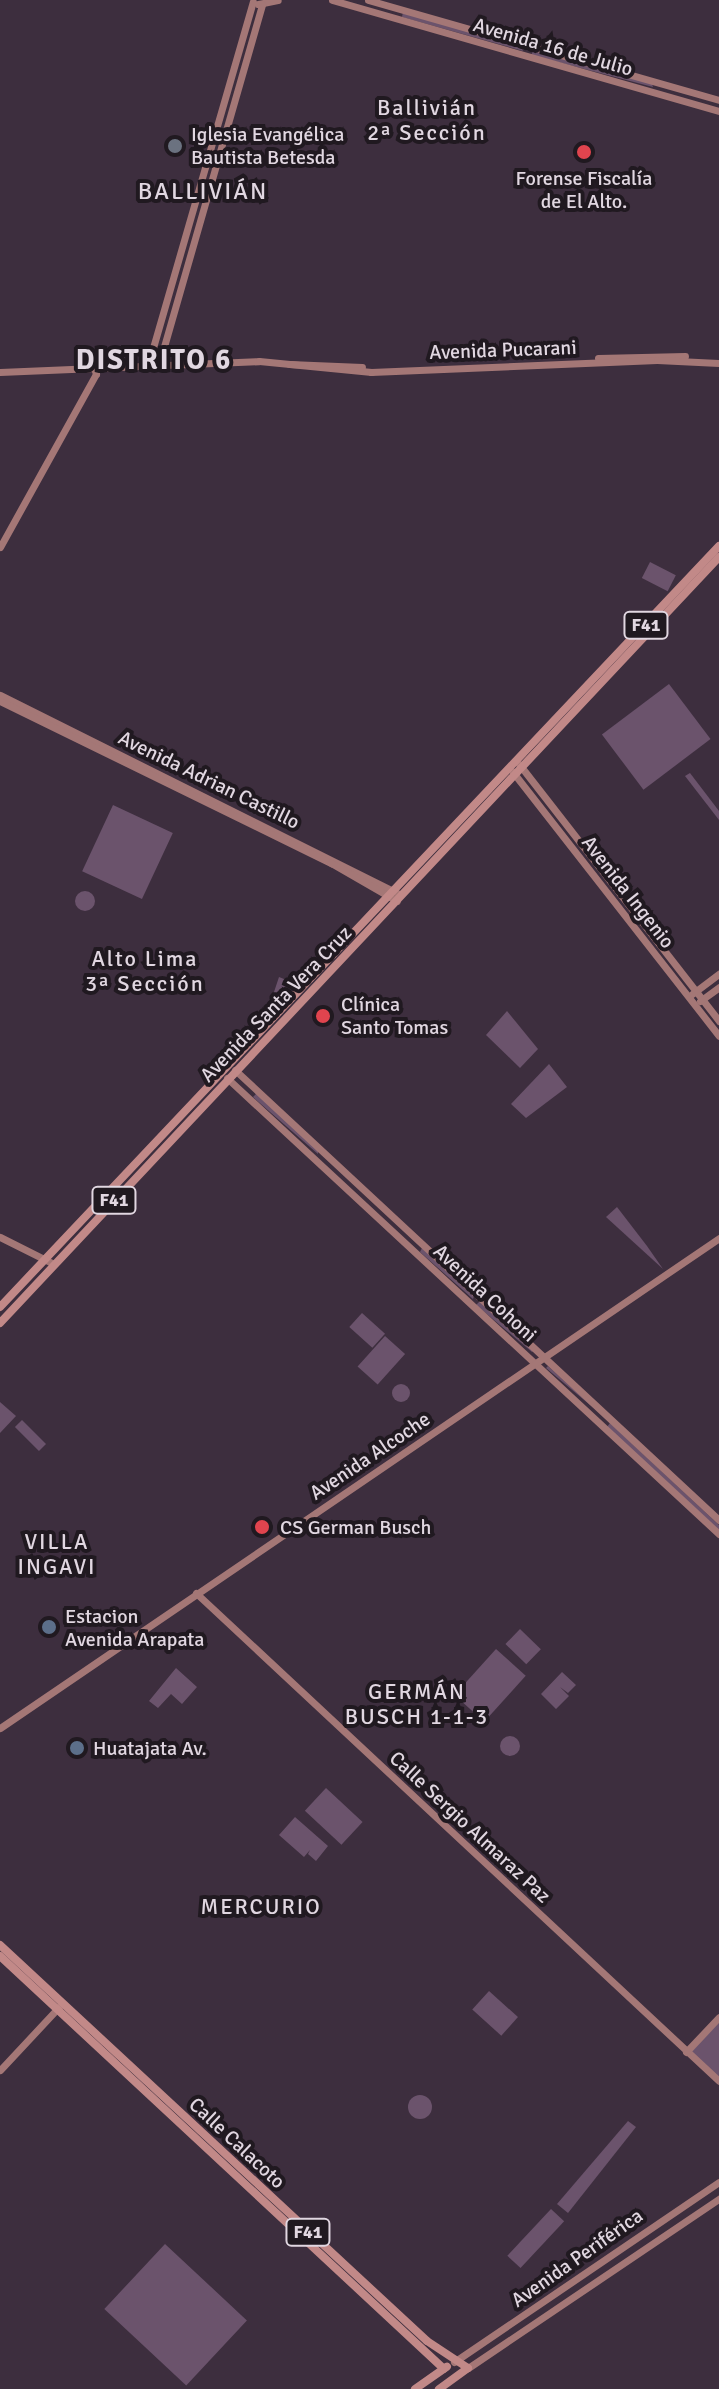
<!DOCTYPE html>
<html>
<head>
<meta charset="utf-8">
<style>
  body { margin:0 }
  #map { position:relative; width:719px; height:2389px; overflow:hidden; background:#3d2e3e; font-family:Signika,sans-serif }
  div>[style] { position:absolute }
  .green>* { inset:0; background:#6b536c; transform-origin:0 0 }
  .round { border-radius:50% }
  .secondary>* { height:7px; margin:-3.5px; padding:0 3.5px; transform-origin:3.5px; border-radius:3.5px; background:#a47776 }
  .primary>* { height:8px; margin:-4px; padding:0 4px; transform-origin:4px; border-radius:4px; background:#c28988 }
  .dots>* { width:22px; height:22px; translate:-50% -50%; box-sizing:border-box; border:4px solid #201920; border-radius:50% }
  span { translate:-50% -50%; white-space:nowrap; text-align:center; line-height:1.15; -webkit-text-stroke:8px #201920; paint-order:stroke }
  .shield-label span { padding:2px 6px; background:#201920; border:2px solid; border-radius:6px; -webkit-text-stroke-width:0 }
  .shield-label { font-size:18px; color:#e1d7e1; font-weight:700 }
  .street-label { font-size:20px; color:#e1d7e1 }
  .poi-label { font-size:20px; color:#e1d7e1 }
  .left { translate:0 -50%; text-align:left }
  .neighbourhood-label { font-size:22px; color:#e1d7e1; letter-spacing:2px }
  .quarter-label { font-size:24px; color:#e1d7e1; letter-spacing:2px }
  .district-label { font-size:28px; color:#e1d7e1; font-weight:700; letter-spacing:2px }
</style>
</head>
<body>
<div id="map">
  <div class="green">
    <i style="clip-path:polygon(403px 12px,521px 47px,523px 51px,402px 17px)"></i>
    <i style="clip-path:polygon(534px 50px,652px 84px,653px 87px,531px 55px)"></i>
    <i style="left:650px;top:562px;width:29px;height:18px;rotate:27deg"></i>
    <i style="left:669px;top:684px;width:69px;height:84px;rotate:53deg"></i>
    <i style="clip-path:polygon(690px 773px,719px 811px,719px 820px,685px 776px)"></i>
    <i style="left:113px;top:805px;width:66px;height:73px;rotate:25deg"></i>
    <i class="round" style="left:75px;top:891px;width:20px;height:20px"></i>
    <i style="clip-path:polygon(279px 977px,294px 983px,279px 1008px,270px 1004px)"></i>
    <i style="clip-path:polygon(507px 1011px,538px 1049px,520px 1068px,486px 1035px)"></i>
    <i style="clip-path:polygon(549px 1064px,567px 1087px,526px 1118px,511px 1104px)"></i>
    <i style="clip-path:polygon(257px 1093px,318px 1151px,318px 1154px,253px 1097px)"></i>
    <i style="clip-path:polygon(617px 1207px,647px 1246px,663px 1269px,606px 1217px)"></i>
    <i style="clip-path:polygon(422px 1248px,474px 1296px,473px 1299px,420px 1252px)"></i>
    <i style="clip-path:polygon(480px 1301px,533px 1351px,532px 1352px,476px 1305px)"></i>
    <i style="left:362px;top:1313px;width:31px;height:19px;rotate:42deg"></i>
    <i style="left:385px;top:1336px;width:27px;height:41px;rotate:42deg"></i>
    <i style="clip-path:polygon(548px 1366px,602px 1415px,546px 1368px)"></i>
    <i class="round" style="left:392px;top:1384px;width:18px;height:18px"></i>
    <i style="clip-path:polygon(0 1402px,16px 1416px,0 1433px)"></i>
    <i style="left:22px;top:1420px;width:34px;height:10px;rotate:45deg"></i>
    <i style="clip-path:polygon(610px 1423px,719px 1525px,719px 1530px,607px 1427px)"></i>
    <i style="left:520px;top:1629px;width:29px;height:21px;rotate:44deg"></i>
    <i style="left:496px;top:1649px;width:40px;height:62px;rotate:42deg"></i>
    <i style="clip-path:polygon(176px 1668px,197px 1687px,182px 1704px,171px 1694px,158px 1708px,149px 1701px)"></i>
    <i style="clip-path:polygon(562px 1672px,576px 1685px,568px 1693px,560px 1687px,569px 1696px,556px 1709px,541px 1694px)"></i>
    <i class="round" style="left:500px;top:1736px;width:20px;height:20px"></i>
    <i style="left:326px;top:1788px;width:50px;height:31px;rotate:43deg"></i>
    <i style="clip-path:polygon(295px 1817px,328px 1846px,316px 1861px,308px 1854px,310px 1850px,304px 1857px,279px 1835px)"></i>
    <i style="left:489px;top:1991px;width:39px;height:25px;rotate:42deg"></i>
    <i style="clip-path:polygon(719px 2022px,719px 2077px,691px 2052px)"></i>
    <i class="round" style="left:408px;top:2095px;width:24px;height:24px"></i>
    <i style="clip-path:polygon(628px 2121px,636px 2127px,568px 2213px,557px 2204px)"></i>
    <i style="left:551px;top:2209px;width:18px;height:64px;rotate:43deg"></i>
    <i style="left:165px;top:2244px;width:112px;height:89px;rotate:43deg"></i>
  </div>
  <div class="secondary">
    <i style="left:332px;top:0;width:403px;rotate:16deg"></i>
    <i style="left:368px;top:0;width:365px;rotate:15.9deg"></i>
    <i style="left:258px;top:4px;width:20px;rotate:-11deg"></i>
    <i style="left:598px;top:358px;width:87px;rotate:-1.3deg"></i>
    <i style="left:159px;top:364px;width:374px;rotate:-74deg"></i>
    <i style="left:289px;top:364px;width:73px;rotate:2.4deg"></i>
    <i style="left:148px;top:365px;width:378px;rotate:-73.9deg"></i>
    <i style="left:0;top:372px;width:259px;rotate:-2.4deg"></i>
    <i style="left:259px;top:361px;width:113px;rotate:5.6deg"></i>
    <i style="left:371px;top:372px;width:286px;rotate:-2.4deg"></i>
    <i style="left:657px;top:360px;width:62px;rotate:2.8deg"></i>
    <i style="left:0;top:547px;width:198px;rotate:-61deg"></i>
    <i style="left:96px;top:374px;width:6px;rotate:-108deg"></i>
    <i style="left:0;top:695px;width:444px;rotate:26.5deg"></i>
    <i style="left:0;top:701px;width:369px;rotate:26.1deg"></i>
    <i style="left:331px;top:863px;width:76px;rotate:29.9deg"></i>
    <i style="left:519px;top:764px;width:326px;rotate:52.1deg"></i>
    <i style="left:512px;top:771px;width:336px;rotate:52deg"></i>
    <i style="left:692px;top:994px;width:34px;rotate:-37deg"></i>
    <i style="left:700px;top:1001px;width:24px;rotate:-36deg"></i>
    <i style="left:235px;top:1070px;width:661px;rotate:42.92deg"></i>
    <i style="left:227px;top:1078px;width:671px;rotate:42.83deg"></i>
    <i style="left:0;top:1237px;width:60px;rotate:26.6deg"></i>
    <i style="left:196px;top:1593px;width:715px;rotate:43.02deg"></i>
    <i style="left:0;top:1728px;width:870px;rotate:-34.27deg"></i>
    <i style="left:686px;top:2052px;width:48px;rotate:-46.7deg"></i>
    <i style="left:0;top:2070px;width:86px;rotate:-46.9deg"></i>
    <i style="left:454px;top:2362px;width:320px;rotate:-34.2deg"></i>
    <i style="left:468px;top:2368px;width:303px;rotate:-34deg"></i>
  </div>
  <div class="primary">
    <i style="left:0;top:1307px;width:1047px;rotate:-46.63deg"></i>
    <i style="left:0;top:1323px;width:1051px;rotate:-46.81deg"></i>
    <i style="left:0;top:1945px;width:582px;rotate:42.84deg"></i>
    <i style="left:427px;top:2341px;width:49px;rotate:33.4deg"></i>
    <i style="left:468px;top:2368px;width:36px;rotate:144deg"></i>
    <i style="left:0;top:1956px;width:606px;rotate:42.93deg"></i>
    <i style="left:415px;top:2389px;width:39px;rotate:-35deg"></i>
  </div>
  <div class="dots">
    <i style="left:175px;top:146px;background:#6b7280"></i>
    <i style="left:584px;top:152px;background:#e0444e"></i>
    <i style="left:323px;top:1016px;background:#e0444e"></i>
    <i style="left:262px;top:1527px;background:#e0444e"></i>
    <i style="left:49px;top:1627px;background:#5c6f8a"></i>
    <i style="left:77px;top:1748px;background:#5c6f8a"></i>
  </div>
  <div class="shield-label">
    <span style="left:646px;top:625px">F41</span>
    <span style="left:114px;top:1200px">F41</span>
    <span style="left:308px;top:2232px">F41</span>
  </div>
  <div class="street-label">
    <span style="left:553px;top:47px;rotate:16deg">Avenida 16 de Julio</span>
    <span style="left:503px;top:350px;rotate:-2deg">Avenida Pucarani</span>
    <span style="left:209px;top:780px;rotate:26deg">Avenida Adrian Castillo</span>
    <span style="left:628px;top:892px;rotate:52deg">Avenida Ingenio</span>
    <span style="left:276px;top:1004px;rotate:-46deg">Avenida Santa Vera Cruz</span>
    <span style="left:485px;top:1293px;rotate:43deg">Avenida Cohoni</span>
    <span style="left:370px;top:1456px;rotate:-34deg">Avenida Alcoche</span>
    <span style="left:470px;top:1827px;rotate:43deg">Calle Sergio Almaraz Paz</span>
    <span style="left:237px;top:2143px;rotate:43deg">Calle Calacoto</span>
    <span style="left:577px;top:2258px;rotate:-35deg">Avenida Periférica</span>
  </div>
  <div class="poi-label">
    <span class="left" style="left:191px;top:146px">Iglesia Evangélica<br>Bautista Betesda</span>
    <span style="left:584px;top:190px">Forense Fiscalía<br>de El Alto.</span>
    <span class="left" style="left:341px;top:1016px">Clínica<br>Santo Tomas</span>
    <span class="left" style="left:280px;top:1527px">CS German Busch</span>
    <span class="left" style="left:65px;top:1628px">Estacion<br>Avenida Arapata</span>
    <span class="left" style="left:93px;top:1748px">Huatajata Av.</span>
  </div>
  <div class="neighbourhood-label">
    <span style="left:427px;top:120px">Ballivián<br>2ª Sección</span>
    <span style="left:145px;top:971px">Alto Lima<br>3ª Sección</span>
    <span style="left:57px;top:1554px">VILLA<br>INGAVI</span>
    <span style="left:417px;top:1704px">GERMÁN<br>BUSCH 1-1-3</span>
    <span style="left:261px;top:1907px">MERCURIO</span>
  </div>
  <div class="quarter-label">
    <span style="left:203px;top:192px">BALLIVIÁN</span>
  </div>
  <div class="district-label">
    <span style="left:154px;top:360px">DISTRITO 6</span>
  </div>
</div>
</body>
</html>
